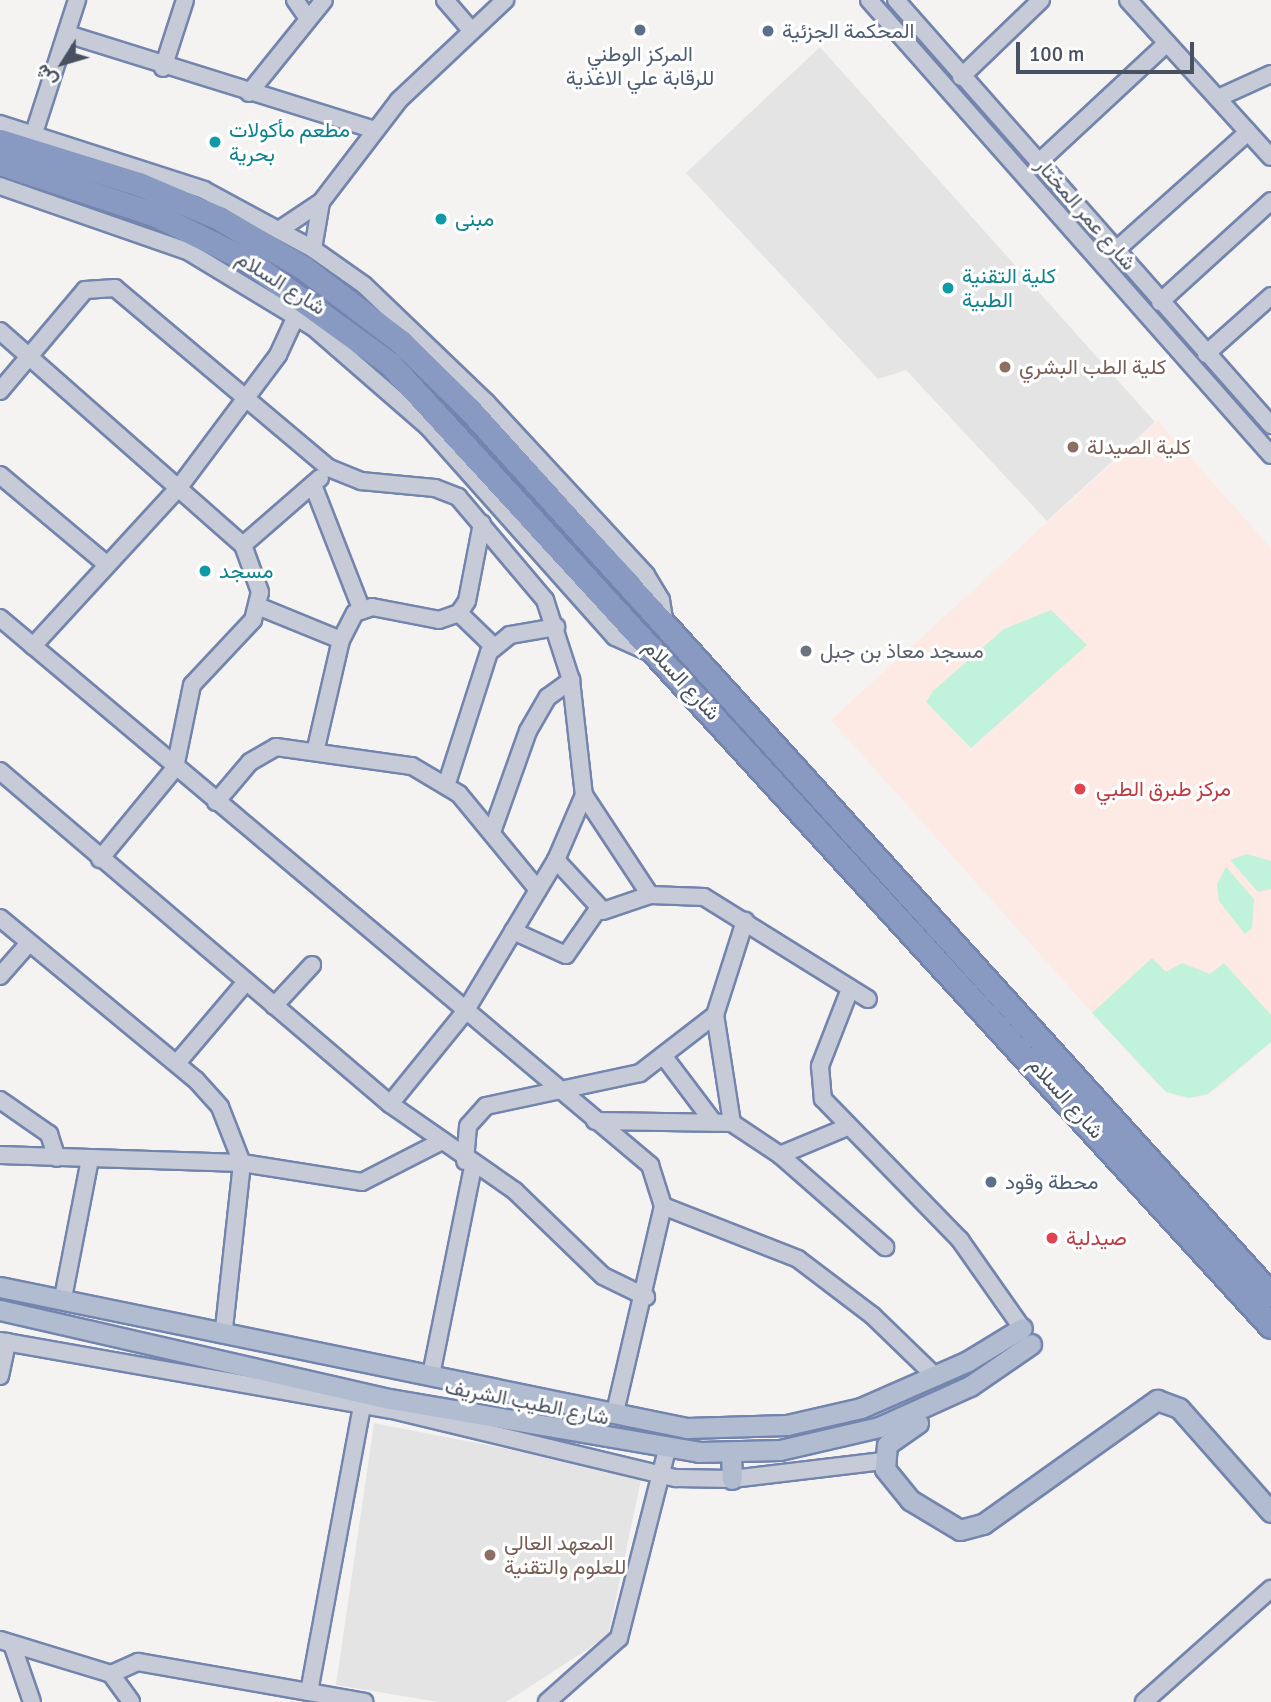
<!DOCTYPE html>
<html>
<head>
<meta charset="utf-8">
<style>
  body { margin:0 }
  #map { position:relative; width:1271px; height:1702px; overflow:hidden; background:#f4f3f2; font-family:Signika,Vazirmatn,sans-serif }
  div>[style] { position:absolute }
  .education>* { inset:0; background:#e5e4e4 }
  .medical>* { inset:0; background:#fdeae4 }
  .green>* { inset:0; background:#c0f2dc }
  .roads { filter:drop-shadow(2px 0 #7385ae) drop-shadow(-2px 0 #7385ae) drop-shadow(0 2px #7385ae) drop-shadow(0 -2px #7385ae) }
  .minor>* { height:16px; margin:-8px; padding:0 8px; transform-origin:8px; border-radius:8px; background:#c6cbd7 }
  .major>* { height:19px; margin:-9.5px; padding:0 9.5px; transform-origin:9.5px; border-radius:9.5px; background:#b1bcd1 }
  .highway>* { height:23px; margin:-11.5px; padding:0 11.5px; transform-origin:11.5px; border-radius:11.5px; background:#889ac2 }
  .dots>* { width:19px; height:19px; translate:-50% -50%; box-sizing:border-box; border:4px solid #fff; border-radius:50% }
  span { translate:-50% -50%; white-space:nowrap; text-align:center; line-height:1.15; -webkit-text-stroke:6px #fff; paint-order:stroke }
  .service-label { font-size:21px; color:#4e5e75 }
  .left { translate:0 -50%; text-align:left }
  .culture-label { font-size:21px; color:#0d838f }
  .street-label { font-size:21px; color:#495161 }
  .education-label { font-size:21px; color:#785e54 }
  .worship-label { font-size:21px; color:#5b616d }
  .health-label { font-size:21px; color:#be3a42 }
  .north { position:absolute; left:28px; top:28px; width:70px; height:70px; -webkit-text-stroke:5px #fff; paint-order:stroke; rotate:233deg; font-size:19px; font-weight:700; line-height:28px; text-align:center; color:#495161 }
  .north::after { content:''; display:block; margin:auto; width:24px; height:32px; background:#495161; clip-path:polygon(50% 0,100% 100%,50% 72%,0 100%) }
  .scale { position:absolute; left:1016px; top:42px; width:178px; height:32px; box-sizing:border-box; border:4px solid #495161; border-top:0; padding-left:9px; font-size:21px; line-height:24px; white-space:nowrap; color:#495161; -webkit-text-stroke:5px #fff; paint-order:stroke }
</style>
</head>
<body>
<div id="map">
  <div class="education">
    <i style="clip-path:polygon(820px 47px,1155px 422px,1047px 521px,906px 370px,878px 379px,686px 173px)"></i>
    <i style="clip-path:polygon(374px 1423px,642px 1475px,608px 1636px,506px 1702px,439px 1702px,336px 1685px)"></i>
  </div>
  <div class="medical">
    <i style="clip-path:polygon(1158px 421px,1271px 548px,1271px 1042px,1219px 1088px,1199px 1098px,1177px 1097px,1155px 1083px,831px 720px)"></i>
  </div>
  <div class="green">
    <i style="clip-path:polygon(1051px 610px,1087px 645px,971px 748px,926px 702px,933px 691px,1004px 629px)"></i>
    <i style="clip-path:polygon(1247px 854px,1271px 861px,1271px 889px,1258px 892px,1230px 860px)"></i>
    <i style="clip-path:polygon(1226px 867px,1254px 899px,1252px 928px,1245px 934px,1219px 901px,1217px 884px)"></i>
    <i style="clip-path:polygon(1152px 958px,1166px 972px,1182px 963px,1210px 974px,1224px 963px,1271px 1015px,1271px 1042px,1208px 1094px,1189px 1098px,1166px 1092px,1092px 1013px)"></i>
  </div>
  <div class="roads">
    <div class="minor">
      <i style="left:295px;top:0;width:21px;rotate:55deg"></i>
      <i style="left:445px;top:0;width:40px;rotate:49deg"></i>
      <i style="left:869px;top:0;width:607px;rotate:48.54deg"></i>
      <i style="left:896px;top:0;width:567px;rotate:48.58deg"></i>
      <i style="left:1128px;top:0;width:212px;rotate:47.7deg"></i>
      <i style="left:67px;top:34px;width:323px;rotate:17.3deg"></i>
      <i style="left:163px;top:68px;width:71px;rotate:-72.1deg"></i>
      <i style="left:961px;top:77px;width:111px;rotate:-43.9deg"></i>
      <i style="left:249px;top:93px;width:119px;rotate:-51.1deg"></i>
      <i style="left:1218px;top:98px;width:58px;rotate:-24.4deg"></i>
      <i style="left:0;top:124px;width:214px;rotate:17.9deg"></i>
      <i style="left:204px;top:190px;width:124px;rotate:28.4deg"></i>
      <i style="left:313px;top:249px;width:62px;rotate:35.2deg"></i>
      <i style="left:364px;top:285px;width:169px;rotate:43.8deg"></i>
      <i style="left:486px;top:402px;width:236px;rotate:47.2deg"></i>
      <i style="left:646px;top:575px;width:29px;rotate:59deg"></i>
      <i style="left:661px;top:600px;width:26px;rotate:81deg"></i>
      <i style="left:34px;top:133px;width:140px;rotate:-72.1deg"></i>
      <i style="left:1038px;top:163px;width:176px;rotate:-42.9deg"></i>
      <i style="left:0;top:186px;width:200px;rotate:19.2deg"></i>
      <i style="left:189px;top:252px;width:145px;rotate:31.2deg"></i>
      <i style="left:313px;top:327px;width:152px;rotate:41deg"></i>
      <i style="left:428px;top:427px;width:281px;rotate:48.3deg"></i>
      <i style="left:615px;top:637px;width:44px;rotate:24.2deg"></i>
      <i style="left:279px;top:230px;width:50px;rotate:-33.7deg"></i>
      <i style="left:321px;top:202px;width:128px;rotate:-52.6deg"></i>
      <i style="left:399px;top:100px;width:146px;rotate:-43.3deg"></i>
      <i style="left:313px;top:249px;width:48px;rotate:-80.3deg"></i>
      <i style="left:1115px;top:251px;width:178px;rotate:-41.8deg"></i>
      <i style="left:1160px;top:302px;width:150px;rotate:-42.3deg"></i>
      <i style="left:0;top:331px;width:324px;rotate:41.4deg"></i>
      <i style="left:243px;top:545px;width:50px;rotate:70.1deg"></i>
      <i style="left:260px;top:592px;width:29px;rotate:104deg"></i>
      <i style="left:253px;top:620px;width:89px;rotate:133.2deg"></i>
      <i style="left:192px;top:685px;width:85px;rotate:101.6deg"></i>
      <i style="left:175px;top:768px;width:118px;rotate:129.5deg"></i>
      <i style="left:1206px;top:354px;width:87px;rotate:-41.7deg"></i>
      <i style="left:0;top:391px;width:132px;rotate:-49.9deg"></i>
      <i style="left:85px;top:290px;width:30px;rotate:-4deg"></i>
      <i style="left:115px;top:288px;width:280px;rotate:40.1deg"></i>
      <i style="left:329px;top:468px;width:35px;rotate:22deg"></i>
      <i style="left:361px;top:481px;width:74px;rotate:5.4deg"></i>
      <i style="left:435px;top:488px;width:25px;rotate:21deg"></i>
      <i style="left:458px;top:497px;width:135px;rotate:49.8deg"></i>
      <i style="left:545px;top:600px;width:84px;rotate:72deg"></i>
      <i style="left:571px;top:680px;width:116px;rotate:83.6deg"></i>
      <i style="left:584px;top:795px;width:71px;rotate:113.3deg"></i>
      <i style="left:556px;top:860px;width:179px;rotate:121deg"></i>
      <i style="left:464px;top:1013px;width:117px;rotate:129.1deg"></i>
      <i style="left:0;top:475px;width:138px;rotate:40deg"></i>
      <i style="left:313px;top:485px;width:132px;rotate:68.7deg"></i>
      <i style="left:243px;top:545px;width:102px;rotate:-41deg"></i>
      <i style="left:260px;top:607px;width:87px;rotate:22.2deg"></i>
      <i style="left:459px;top:613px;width:47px;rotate:44.1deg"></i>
      <i style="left:0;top:618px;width:850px;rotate:40.08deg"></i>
      <i style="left:650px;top:1165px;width:43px;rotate:72.4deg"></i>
      <i style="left:663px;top:1206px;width:212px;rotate:103.1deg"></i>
      <i style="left:33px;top:646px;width:217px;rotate:-47.4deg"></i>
      <i style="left:180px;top:486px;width:164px;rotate:-53.2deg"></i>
      <i style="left:278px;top:355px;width:43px;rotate:-65.2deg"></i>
      <i style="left:316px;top:748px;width:111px;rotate:-77deg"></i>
      <i style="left:341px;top:640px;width:30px;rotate:-63deg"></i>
      <i style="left:355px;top:613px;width:18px;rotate:-19deg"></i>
      <i style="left:372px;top:607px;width:68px;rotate:11deg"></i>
      <i style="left:439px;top:620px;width:21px;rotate:-19deg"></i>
      <i style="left:459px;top:613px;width:14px;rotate:-56deg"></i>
      <i style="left:467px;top:601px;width:79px;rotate:-79.1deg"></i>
      <i style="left:0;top:771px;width:513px;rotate:40.49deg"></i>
      <i style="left:390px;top:1104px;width:152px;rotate:34.8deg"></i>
      <i style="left:515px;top:1191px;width:122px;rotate:44deg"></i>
      <i style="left:603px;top:1276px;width:48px;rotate:26deg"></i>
      <i style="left:447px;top:783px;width:138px;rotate:-72.2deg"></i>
      <i style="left:489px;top:652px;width:27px;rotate:-39deg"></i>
      <i style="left:510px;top:635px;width:47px;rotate:-9.9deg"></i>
      <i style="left:584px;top:795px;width:120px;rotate:56.6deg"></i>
      <i style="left:216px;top:802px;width:52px;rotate:-49.6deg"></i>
      <i style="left:250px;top:762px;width:30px;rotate:-30deg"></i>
      <i style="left:276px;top:747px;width:137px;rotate:8deg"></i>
      <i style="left:412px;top:766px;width:55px;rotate:30.8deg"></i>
      <i style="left:459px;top:794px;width:124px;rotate:50.5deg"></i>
      <i style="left:492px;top:832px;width:107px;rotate:-70.4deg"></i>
      <i style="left:528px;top:731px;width:39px;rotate:-60deg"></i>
      <i style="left:548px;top:697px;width:29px;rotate:-36deg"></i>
      <i style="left:556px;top:860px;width:69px;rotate:47.3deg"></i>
      <i style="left:603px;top:911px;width:50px;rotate:-18.8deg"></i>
      <i style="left:650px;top:895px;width:54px;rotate:2.1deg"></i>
      <i style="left:704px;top:897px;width:193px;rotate:31.9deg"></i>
      <i style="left:0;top:918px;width:254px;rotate:39.6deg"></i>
      <i style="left:196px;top:1080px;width:36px;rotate:48deg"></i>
      <i style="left:220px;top:1107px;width:60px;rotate:68.6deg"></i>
      <i style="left:242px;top:1163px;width:168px;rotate:96.2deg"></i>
      <i style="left:513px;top:931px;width:58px;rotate:24.4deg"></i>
      <i style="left:566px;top:955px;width:56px;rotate:-55.2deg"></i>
      <i style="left:0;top:976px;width:44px;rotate:-48.7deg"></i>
      <i style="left:850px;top:989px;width:83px;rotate:111.3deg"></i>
      <i style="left:820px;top:1066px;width:33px;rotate:85deg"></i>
      <i style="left:823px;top:1099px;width:197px;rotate:45.8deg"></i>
      <i style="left:960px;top:1240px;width:108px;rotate:54.8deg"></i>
      <i style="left:274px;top:1006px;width:56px;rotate:-47.2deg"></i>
      <i style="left:665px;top:1058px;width:81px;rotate:53deg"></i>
      <i style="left:177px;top:1063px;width:106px;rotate:-49.6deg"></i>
      <i style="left:0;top:1100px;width:60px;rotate:34.8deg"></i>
      <i style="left:49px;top:1134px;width:25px;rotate:72deg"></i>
      <i style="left:595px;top:1121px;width:137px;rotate:0.8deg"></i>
      <i style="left:732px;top:1123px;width:58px;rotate:33.7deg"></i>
      <i style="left:780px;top:1155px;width:70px;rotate:-22.6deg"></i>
      <i style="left:732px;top:1123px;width:109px;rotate:-98.9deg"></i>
      <i style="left:715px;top:1015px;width:99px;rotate:-72.3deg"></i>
      <i style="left:0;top:1155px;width:242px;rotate:1.9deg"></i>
      <i style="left:242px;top:1163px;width:121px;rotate:9deg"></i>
      <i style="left:362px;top:1182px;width:88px;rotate:-27.1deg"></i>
      <i style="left:780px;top:1155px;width:140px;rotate:41.2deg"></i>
      <i style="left:465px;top:1161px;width:35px;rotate:-85deg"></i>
      <i style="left:468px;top:1126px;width:27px;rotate:-48deg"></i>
      <i style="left:486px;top:1106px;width:157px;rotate:-12.1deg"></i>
      <i style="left:640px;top:1073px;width:95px;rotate:-37.7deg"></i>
      <i style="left:663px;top:1206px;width:145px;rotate:21.4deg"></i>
      <i style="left:798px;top:1259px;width:94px;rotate:37.2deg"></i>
      <i style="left:873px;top:1316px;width:88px;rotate:44.1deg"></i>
      <i style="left:63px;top:1298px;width:142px;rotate:-79deg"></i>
      <i style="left:0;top:1341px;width:398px;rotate:10deg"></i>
      <i style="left:392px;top:1410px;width:292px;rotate:13.5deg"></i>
      <i style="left:676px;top:1478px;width:56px;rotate:1deg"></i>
      <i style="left:732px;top:1479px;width:152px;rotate:-6.8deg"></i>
      <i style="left:431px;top:1375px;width:212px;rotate:-78.6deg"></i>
      <i style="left:0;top:1376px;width:35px;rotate:-78deg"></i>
      <i style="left:0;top:1640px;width:116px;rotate:17deg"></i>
      <i style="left:111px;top:1674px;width:30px;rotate:-24deg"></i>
      <i style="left:138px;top:1662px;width:230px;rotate:10deg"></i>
      <i style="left:12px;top:1644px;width:61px;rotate:71deg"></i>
      <i style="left:111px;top:1674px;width:34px;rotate:54deg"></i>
      <i style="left:309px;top:1692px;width:292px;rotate:-79.5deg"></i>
      <i style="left:547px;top:1702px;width:96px;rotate:-41.6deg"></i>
      <i style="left:619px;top:1638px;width:194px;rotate:-75.7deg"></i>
      <i style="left:1144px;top:1702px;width:170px;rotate:-41.7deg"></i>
    </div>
    <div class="major">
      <i style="left:0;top:1287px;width:701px;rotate:11.6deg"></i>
      <i style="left:687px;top:1428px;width:100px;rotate:-1.7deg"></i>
      <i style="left:787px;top:1425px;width:76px;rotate:-12.9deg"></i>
      <i style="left:861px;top:1408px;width:117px;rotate:-23.7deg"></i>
      <i style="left:968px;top:1361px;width:63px;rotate:-31.4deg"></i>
      <i style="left:0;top:1310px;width:400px;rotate:12.9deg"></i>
      <i style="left:390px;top:1399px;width:314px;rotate:9.7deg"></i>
      <i style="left:699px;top:1452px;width:81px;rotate:-1.4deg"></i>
      <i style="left:780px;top:1450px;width:102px;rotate:-13.1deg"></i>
      <i style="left:879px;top:1427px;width:100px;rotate:-24.3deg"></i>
      <i style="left:970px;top:1386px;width:74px;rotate:-34.5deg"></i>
      <i style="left:918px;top:1423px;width:38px;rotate:145deg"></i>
      <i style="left:887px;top:1445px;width:24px;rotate:95deg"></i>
      <i style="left:885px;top:1469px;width:40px;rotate:51deg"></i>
      <i style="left:910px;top:1500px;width:58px;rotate:31deg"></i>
      <i style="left:960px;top:1530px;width:24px;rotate:-15deg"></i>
      <i style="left:983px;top:1524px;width:214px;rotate:-35.5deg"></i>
      <i style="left:1157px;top:1400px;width:23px;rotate:20deg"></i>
      <i style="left:1179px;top:1408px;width:139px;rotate:48.5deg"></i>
      <i style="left:731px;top:1453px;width:26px;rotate:88deg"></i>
    </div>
    <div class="highway">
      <i style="left:0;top:141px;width:145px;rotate:17.2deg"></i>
      <i style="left:139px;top:184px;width:87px;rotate:23deg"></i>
      <i style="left:219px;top:218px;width:99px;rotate:30.5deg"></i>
      <i style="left:304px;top:268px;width:122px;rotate:37.3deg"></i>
      <i style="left:401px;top:342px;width:97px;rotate:44.6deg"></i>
      <i style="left:470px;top:410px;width:1194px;rotate:47.85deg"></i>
      <i style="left:0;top:163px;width:164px;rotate:18.4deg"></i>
      <i style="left:156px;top:215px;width:102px;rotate:26.3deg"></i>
      <i style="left:247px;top:260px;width:177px;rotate:36deg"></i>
      <i style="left:390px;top:364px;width:1304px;rotate:47.52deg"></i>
    </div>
  </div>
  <div class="dots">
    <i style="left:640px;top:30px;background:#5c6f8a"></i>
    <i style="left:768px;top:31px;background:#5c6f8a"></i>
    <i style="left:215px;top:142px;background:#0f9aa8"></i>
    <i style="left:441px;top:219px;background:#0f9aa8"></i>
    <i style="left:948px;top:288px;background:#0f9aa8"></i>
    <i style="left:1005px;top:367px;background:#8d6e63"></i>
    <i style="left:1073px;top:447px;background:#8d6e63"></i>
    <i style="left:205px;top:571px;background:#0f9aa8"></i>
    <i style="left:806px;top:651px;background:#6b7280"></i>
    <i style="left:1080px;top:789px;background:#e0444e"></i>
    <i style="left:991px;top:1182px;background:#5c6f8a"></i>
    <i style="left:1052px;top:1238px;background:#e0444e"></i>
    <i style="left:490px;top:1555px;background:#8d6e63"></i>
  </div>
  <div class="service-label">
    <span class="left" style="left:782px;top:31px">المحكمة الجزئية</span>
    <span style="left:640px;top:66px">المركز الوطني<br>للرقابة علي الاغذية</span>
    <span class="left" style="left:1005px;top:1182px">محطة وقود</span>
  </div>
  <div class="culture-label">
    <span class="left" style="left:229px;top:142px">مطعم مأكولات<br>بحرية</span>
    <span class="left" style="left:455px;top:219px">مبنى</span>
    <span class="left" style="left:962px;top:288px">كلية التقنية<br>الطبية</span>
    <span class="left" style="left:219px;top:571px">مسجد</span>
  </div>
  <div class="street-label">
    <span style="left:1086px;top:214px;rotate:49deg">شارع عمر المختار</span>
    <span style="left:281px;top:283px;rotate:32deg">شارع السلام</span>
    <span style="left:682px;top:680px;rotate:47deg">شارع السلام</span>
    <span style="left:1066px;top:1098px;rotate:48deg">شارع السلام</span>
    <span style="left:527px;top:1402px;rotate:11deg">شارع الطيب الشريف</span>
  </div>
  <div class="education-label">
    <span class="left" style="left:1019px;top:367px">كلية الطب البشري</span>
    <span class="left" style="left:1087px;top:447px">كلية الصيدلة</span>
    <span class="left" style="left:504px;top:1555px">المعهد العالي<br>للعلوم والتقنية</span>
  </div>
  <div class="worship-label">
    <span class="left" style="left:820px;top:651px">مسجد معاذ بن جبل</span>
  </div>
  <div class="health-label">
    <span class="left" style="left:1096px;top:789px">مركز طبرق الطبي</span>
    <span class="left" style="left:1066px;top:1238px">صيدلية</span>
  </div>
  <div class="north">ش</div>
  <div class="scale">100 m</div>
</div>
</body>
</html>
